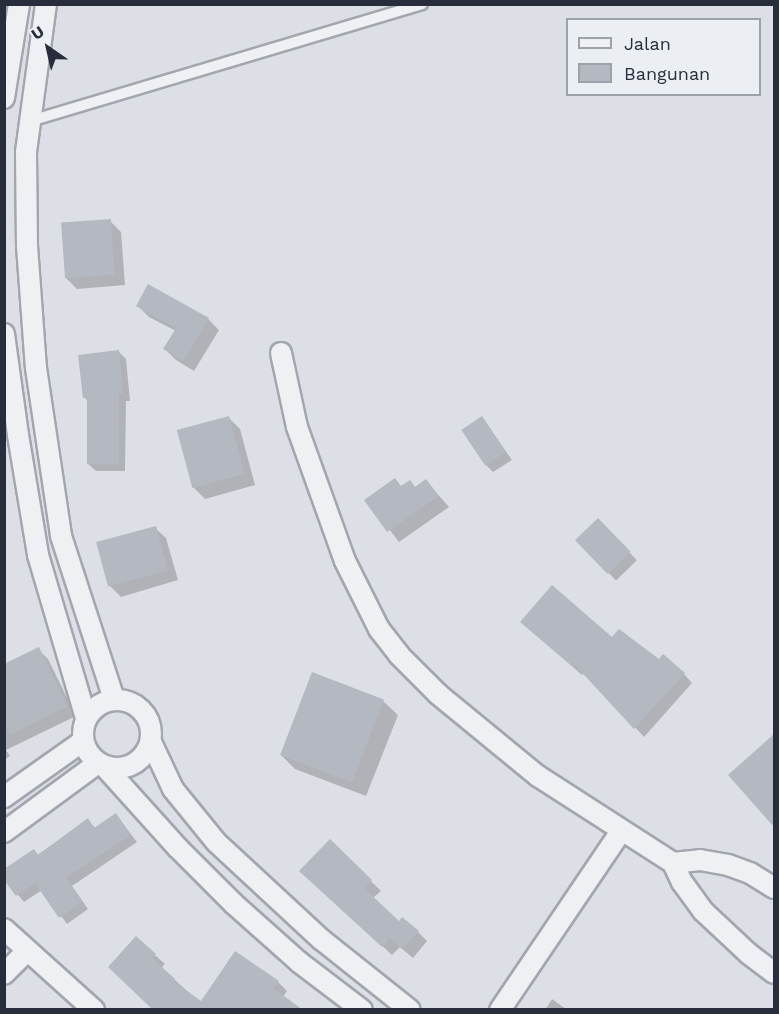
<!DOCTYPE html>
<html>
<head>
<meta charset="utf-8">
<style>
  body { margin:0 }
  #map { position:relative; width:779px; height:1014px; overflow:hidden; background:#dcdfe5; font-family:"Work Sans",sans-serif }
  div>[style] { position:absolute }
  .shadow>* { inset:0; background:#0003; transform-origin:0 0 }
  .building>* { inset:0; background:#b4b8c1; transform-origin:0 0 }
  .roads { filter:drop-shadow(2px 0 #a2a6ae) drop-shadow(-2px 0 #a2a6ae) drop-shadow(0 2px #a2a6ae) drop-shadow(0 -2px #a2a6ae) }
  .lane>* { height:10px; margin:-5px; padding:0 5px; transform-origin:5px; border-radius:5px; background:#eef0f4 }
  .street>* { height:20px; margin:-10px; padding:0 10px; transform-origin:10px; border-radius:10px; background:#eef0f4 }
  .street>.ring { margin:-10px; padding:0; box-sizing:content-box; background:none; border:20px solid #eef0f4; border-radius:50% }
  span { translate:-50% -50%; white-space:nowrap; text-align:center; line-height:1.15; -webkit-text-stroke:6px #ebeef3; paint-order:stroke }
  .frame { position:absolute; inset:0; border:6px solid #272d3a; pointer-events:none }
  .legend { position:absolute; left:566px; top:18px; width:195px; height:78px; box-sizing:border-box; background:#ebeef3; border:2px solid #9da1a9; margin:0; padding:8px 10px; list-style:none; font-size:18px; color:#272d3a }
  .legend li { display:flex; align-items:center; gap:12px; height:30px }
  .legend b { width:30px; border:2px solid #9da1a9 }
  .north { position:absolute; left:18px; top:18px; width:60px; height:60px; -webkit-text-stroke:4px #ebeef3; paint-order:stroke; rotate:326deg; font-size:16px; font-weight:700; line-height:24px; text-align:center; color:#272d3a }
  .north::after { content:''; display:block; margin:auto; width:21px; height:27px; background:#272d3a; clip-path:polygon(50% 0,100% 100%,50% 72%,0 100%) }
</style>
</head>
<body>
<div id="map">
  <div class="shadow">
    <i style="clip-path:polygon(110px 221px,121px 232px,125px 285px,77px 289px,66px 278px)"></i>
    <i style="clip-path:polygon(138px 306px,208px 319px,219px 330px,194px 371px,176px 360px,165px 349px,176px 331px,149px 317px)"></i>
    <i style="clip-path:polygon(119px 352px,126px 359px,130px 401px,126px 401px,125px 471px,96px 471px,88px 464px,89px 402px,84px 397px)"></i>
    <i style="clip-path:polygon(229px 418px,240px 429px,255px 485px,205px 499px,194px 488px,178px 432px)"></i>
    <i style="clip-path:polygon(482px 418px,512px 460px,493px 472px,486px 465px)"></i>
    <i style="clip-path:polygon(426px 481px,449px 507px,399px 542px,367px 500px,410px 482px,416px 488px)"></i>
    <i style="left:598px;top:520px;width:56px;height:29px;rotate:46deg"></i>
    <i style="clip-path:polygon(155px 528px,166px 538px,178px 580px,121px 597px,110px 586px,98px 544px)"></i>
    <i style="clip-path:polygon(522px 622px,612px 639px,684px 674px,692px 683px,644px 737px,584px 673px,582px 675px)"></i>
    <i style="clip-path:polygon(38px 649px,48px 659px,76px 716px,6px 750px,10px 756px,4px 760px,4px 666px)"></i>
    <i style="clip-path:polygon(312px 674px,383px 701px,398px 715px,366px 796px,295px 769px,281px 755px)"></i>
    <i style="clip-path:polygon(774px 736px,774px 825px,730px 776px)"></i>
    <i style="clip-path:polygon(116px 815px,137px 842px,72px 886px,88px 909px,67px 924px,42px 890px,24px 902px,4px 878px,88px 820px,96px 829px)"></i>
    <i style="clip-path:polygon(330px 841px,381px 891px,373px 898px,399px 923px,418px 932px,427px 941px,413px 958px,400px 947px,392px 955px,311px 880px)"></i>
    <i style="clip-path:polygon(155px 955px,165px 964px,161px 968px,201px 1003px,278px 982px,287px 991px,283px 997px,154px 1010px,111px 967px)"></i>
    <i style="clip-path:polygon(552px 999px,567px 1010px,545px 1010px)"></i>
  </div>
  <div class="building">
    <i style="left:111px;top:219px;width:56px;height:50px;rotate:86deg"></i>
    <i style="clip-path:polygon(148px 284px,209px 318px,183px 361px,163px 349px,176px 328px,136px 306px)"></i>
    <i style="clip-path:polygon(119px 350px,123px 394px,119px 394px,119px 464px,87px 464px,87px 398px,83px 398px,78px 355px)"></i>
    <i style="left:229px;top:416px;width:60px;height:54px;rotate:75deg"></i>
    <i style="left:482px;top:416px;width:43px;height:25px;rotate:56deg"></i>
    <i style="clip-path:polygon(395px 478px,401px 486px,410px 480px,415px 487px,426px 479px,439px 496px,387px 532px,364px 500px)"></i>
    <i style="left:598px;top:518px;width:47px;height:32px;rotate:46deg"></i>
    <i style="left:156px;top:526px;width:46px;height:62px;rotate:75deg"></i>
    <i style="clip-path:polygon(552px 585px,612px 637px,619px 629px,659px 659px,663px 654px,685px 673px,634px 729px,575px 665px,573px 667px,520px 622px)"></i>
    <i style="clip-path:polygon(39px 647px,67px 706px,10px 735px,4px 724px,4px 664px)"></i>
    <i style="left:312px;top:672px;width:77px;height:89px;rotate:21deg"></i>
    <i style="clip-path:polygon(774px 734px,774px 827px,728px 775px)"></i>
    <i style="clip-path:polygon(116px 813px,131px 835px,66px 878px,82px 902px,59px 918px,35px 883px,16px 896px,4px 880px,4px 869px,34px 849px,38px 855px,88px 818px,94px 828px)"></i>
    <i style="clip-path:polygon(330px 839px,372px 880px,364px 888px,399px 921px,402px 917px,419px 931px,402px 949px,390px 938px,382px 947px,299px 871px)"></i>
    <i style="clip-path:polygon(136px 936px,156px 954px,152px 958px,175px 979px,173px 981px,201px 1001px,235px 951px,279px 981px,273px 988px,303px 1010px,153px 1010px,108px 967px)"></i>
  </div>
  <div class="roads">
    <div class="lane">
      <i style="left:30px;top:121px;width:409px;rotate:-16.6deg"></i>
    </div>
    <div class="street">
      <i style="left:46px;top:4px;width:149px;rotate:97.7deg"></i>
      <i style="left:26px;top:152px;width:94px;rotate:89.4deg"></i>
      <i style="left:27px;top:246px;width:122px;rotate:85.8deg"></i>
      <i style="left:36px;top:368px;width:170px;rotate:81.5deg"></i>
      <i style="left:61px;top:536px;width:171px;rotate:72deg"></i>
      <i style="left:4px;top:98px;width:95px;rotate:-80.9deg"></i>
      <i style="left:4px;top:334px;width:102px;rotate:82.1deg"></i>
      <i style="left:18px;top:435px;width:122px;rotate:80.5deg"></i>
      <i style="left:38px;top:555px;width:170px;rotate:73.6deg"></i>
      <i style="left:281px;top:353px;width:76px;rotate:77.8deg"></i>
      <i style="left:297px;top:427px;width:142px;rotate:70.3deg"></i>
      <i style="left:345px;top:561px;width:76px;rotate:63.4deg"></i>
      <i style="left:379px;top:629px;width:33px;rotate:52deg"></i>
      <i style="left:399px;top:655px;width:55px;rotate:45deg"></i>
      <i style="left:438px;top:694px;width:129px;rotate:39.4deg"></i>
      <i style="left:538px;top:776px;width:161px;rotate:32.8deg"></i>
      <i style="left:673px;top:863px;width:21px;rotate:65deg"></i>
      <i style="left:682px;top:882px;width:36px;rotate:54deg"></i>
      <i style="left:703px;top:911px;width:63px;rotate:43.1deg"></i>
      <i style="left:749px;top:954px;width:31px;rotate:37deg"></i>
      <i class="ring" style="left:83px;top:700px;width:48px;height:48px"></i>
      <i style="left:151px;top:742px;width:52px;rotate:64.9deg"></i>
      <i style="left:173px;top:789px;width:68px;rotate:50.9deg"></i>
      <i style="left:216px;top:842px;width:144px;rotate:42.8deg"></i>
      <i style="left:322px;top:940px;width:112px;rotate:38.5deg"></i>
      <i style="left:105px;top:767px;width:109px;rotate:48deg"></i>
      <i style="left:178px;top:848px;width:79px;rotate:45deg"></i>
      <i style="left:234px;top:904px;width:87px;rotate:41.7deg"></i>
      <i style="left:299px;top:962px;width:79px;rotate:37.3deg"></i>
      <i style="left:4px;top:797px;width:97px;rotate:-35.3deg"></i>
      <i style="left:4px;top:832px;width:117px;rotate:-36.3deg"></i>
      <i style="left:673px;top:863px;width:27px;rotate:-6deg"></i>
      <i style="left:700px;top:860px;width:28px;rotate:10deg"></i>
      <i style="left:728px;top:865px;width:23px;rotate:20deg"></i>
      <i style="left:750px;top:873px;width:28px;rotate:32deg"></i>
      <i style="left:4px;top:929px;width:121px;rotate:42deg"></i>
      <i style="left:4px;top:974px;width:33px;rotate:-45deg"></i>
      <i style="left:500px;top:1010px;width:216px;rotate:-55.9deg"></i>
    </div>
  </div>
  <div class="frame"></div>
  <ul class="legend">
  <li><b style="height:8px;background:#eef0f4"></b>Jalan</li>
  <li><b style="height:16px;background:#b4b8c1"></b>Bangunan</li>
  </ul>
  <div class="north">U</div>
</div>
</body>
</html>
